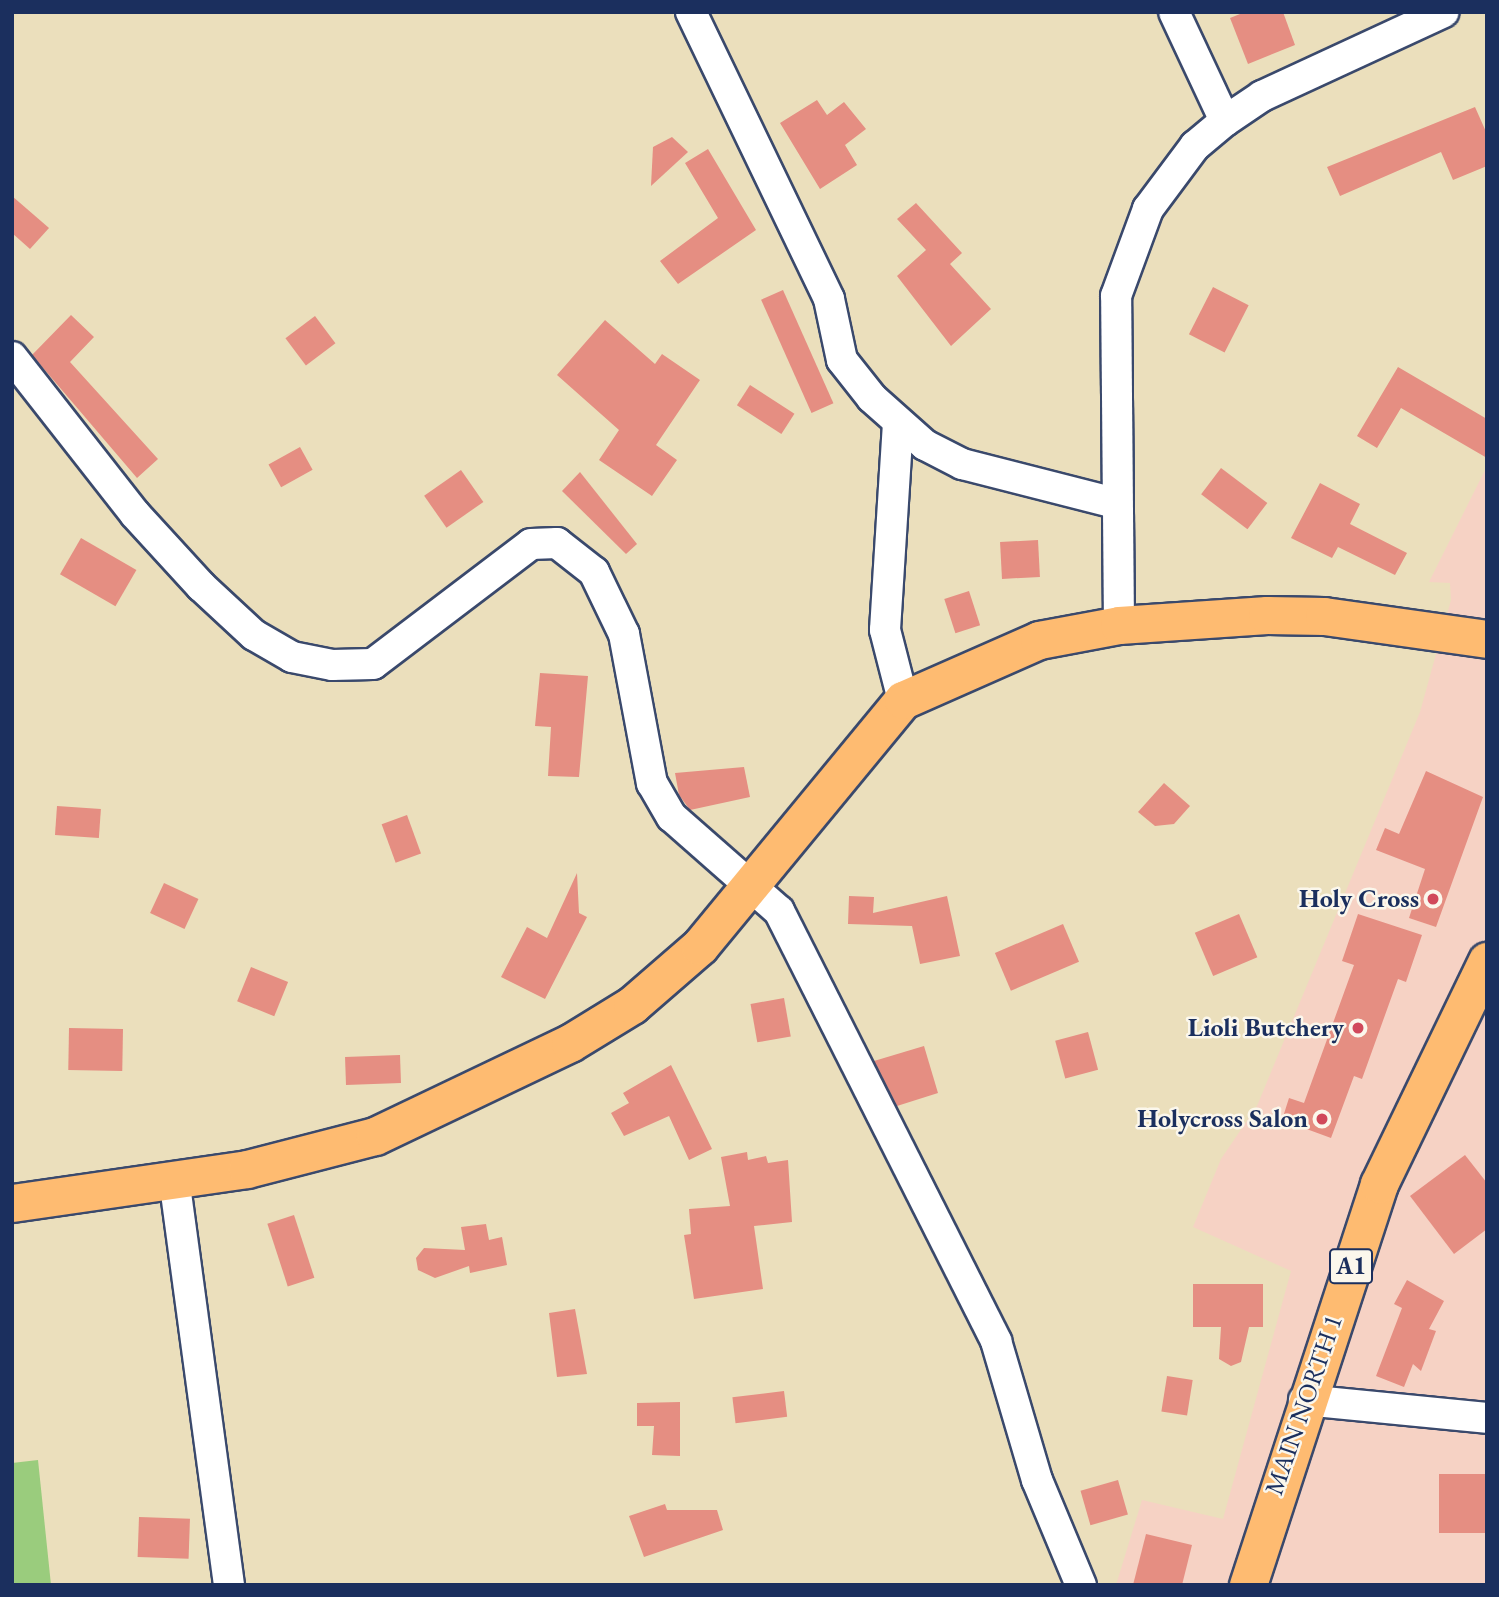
<!DOCTYPE html>
<html>
<head>
<meta charset="utf-8">
<style>
  body { margin:0 }
  #map { position:relative; width:1499px; height:1597px; overflow:hidden; background:#ebdfbc; font-family:"EB Garamond",serif }
  div>[style] { position:absolute }
  .built>* { inset:0; background:#f6d2c4 }
  .green>* { inset:0; background:#9acc7d }
  .building>* { inset:0; background:#e58e82; transform-origin:0 0 }
  .roads { filter:drop-shadow(2px 0 #3a496c) drop-shadow(-2px 0 #3a496c) drop-shadow(0 2px #3a496c) drop-shadow(0 -2px #3a496c) }
  .minor>* { height:30px; margin:-15px; padding:0 15px; transform-origin:15px; border-radius:15px; background:#fff }
  .major>* { height:37px; margin:-18.5px; padding:0 18.5px; transform-origin:18.5px; border-radius:18.5px; background:#febb71 }
  .dots>* { width:19px; height:19px; translate:-50% -50%; box-sizing:border-box; border:4px solid #fbf7ec; border-radius:50% }
  span { translate:-50% -50%; white-space:nowrap; text-align:center; line-height:1.15; -webkit-text-stroke:5px #fbf7ec; paint-order:stroke }
  .shield-label span { padding:2px 5px; background:#fbf7ec; border:2px solid; border-radius:5px; -webkit-text-stroke-width:0 }
  .shield-label { font-size:24px; color:#1b2f5e; font-weight:700 }
  .poi-label { font-size:26px; color:#1b2f5e; font-weight:700 }
  .right { translate:-100% -50%; text-align:right }
  .street-label { font-size:26px; color:#1b2f5e }
  .frame { position:absolute; inset:0; border:14px solid #1b2f5e; pointer-events:none }
</style>
</head>
<body>
<div id="map">
  <div class="built">
    <i style="clip-path:polygon(1487px 466px,1487px 1585px,1116px 1585px,1142px 1500px,1223px 1519px,1291px 1271px,1193px 1227px,1221px 1159px,1257px 1106px,1420px 712px,1451px 600px,1450px 583px,1429px 582px)"></i>
  </div>
  <div class="green">
    <i style="clip-path:polygon(38px 1460px,51px 1585px,12px 1585px,12px 1463px)"></i>
  </div>
  <div class="building">
    <i style="clip-path:polygon(1245px 12px,1283px 12px,1295px 45px,1248px 64px,1230px 18px)"></i>
    <i style="clip-path:polygon(817px 100px,827px 115px,844px 102px,866px 129px,845px 145px,857px 165px,820px 189px,780px 123px)"></i>
    <i style="clip-path:polygon(1475px 107px,1487px 134px,1487px 166px,1453px 180px,1441px 152px,1340px 196px,1327px 167px)"></i>
    <i style="clip-path:polygon(672px 137px,688px 152px,651px 186px,653px 147px)"></i>
    <i style="clip-path:polygon(708px 149px,756px 230px,678px 284px,660px 261px,718px 218px,685px 163px)"></i>
    <i style="clip-path:polygon(12px 196px,49px 228px,30px 249px,12px 233px)"></i>
    <i style="clip-path:polygon(916px 203px,962px 253px,950px 264px,991px 309px,951px 346px,897px 276px,926px 250px,897px 219px)"></i>
    <i style="left:1213px;top:287px;width:40px;height:53px;rotate:27deg"></i>
    <i style="left:783px;top:290px;width:124px;height:24px;rotate:66deg"></i>
    <i style="clip-path:polygon(71px 315px,94px 337px,70px 362px,158px 459px,137px 478px,32px 355px)"></i>
    <i style="left:315px;top:316px;width:34px;height:37px;rotate:53deg"></i>
    <i style="clip-path:polygon(605px 320px,655px 364px,662px 354px,700px 380px,656px 445px,677px 460px,652px 496px,599px 460px,619px 430px,557px 375px)"></i>
    <i style="clip-path:polygon(1398px 367px,1487px 419px,1487px 458px,1401px 408px,1377px 448px,1357px 436px)"></i>
    <i style="left:750px;top:385px;width:53px;height:24px;rotate:33deg"></i>
    <i style="left:300px;top:447px;width:26px;height:36px;rotate:61deg"></i>
    <i style="left:1221px;top:468px;width:58px;height:33px;rotate:37deg"></i>
    <i style="left:461px;top:470px;width:39px;height:45px;rotate:55deg"></i>
    <i style="clip-path:polygon(580px 472px,637px 544px,626px 554px,562px 491px)"></i>
    <i style="clip-path:polygon(1320px 483px,1360px 504px,1350px 524px,1407px 553px,1395px 575px,1338px 547px,1332px 558px,1291px 538px)"></i>
    <i style="left:81px;top:538px;width:64px;height:42px;rotate:30deg"></i>
    <i style="left:1038px;top:540px;width:37px;height:38px;rotate:87deg"></i>
    <i style="left:969px;top:591px;width:36px;height:26px;rotate:72deg"></i>
    <i style="clip-path:polygon(540px 673px,588px 676px,579px 777px,548px 776px,551px 727px,535px 726px)"></i>
    <i style="clip-path:polygon(744px 767px,750px 797px,690px 810px,679px 795px,675px 773px)"></i>
    <i style="clip-path:polygon(1426px 771px,1483px 797px,1436px 927px,1409px 918px,1425px 869px,1376px 850px,1385px 828px,1399px 834px)"></i>
    <i style="clip-path:polygon(1164px 783px,1190px 806px,1174px 824px,1155px 826px,1138px 812px)"></i>
    <i style="left:57px;top:806px;width:44px;height:29px;rotate:4deg"></i>
    <i style="left:407px;top:815px;width:41px;height:27px;rotate:70deg"></i>
    <i style="clip-path:polygon(577px 873px,579px 913px,587px 917px,545px 999px,501px 977px,527px 927px,547px 938px)"></i>
    <i style="left:164px;top:883px;width:38px;height:33px;rotate:25deg"></i>
    <i style="clip-path:polygon(849px 896px,874px 897px,873px 913px,947px 896px,960px 956px,920px 964px,912px 926px,848px 924px)"></i>
    <i style="left:1239px;top:914px;width:47px;height:48px;rotate:67deg"></i>
    <i style="clip-path:polygon(1358px 914px,1422px 935px,1406px 982px,1398px 979px,1362px 1079px,1354px 1076px,1331px 1138px,1282px 1120px,1289px 1098px,1304px 1103px,1354px 965px,1342px 961px)"></i>
    <i style="left:1063px;top:924px;width:41px;height:74px;rotate:67deg"></i>
    <i style="left:251px;top:967px;width:40px;height:37px;rotate:22deg"></i>
    <i style="left:784px;top:998px;width:39px;height:34px;rotate:80deg"></i>
    <i style="left:69px;top:1028px;width:54px;height:42px;rotate:1deg"></i>
    <i style="left:1088px;top:1032px;width:39px;height:34px;rotate:75deg"></i>
    <i style="clip-path:polygon(924px 1046px,938px 1093px,897px 1106px,874px 1061px)"></i>
    <i style="left:400px;top:1055px;width:28px;height:55px;rotate:88deg"></i>
    <i style="clip-path:polygon(671px 1065px,712px 1149px,689px 1160px,669px 1116px,624px 1136px,611px 1113px,629px 1103px,623px 1093px)"></i>
    <i style="clip-path:polygon(747px 1152px,748px 1160px,766px 1156px,768px 1163px,788px 1160px,792px 1222px,754px 1226px,763px 1289px,694px 1299px,684px 1235px,691px 1234px,689px 1209px,730px 1206px,721px 1157px)"></i>
    <i style="clip-path:polygon(1465px 1155px,1487px 1183px,1487px 1229px,1454px 1254px,1410px 1196px)"></i>
    <i style="left:294px;top:1215px;width:66px;height:28px;rotate:72deg"></i>
    <i style="clip-path:polygon(486px 1224px,489px 1240px,502px 1237px,507px 1265px,470px 1273px,469px 1266px,435px 1278px,418px 1270px,416px 1258px,424px 1248px,465px 1250px,461px 1227px)"></i>
    <i style="clip-path:polygon(1407px 1280px,1444px 1301px,1429px 1329px,1436px 1331px,1421px 1371px,1413px 1364px,1404px 1387px,1376px 1376px,1402px 1308px,1394px 1304px)"></i>
    <i style="clip-path:polygon(1193px 1284px,1263px 1284px,1263px 1327px,1249px 1327px,1241px 1362px,1231px 1366px,1219px 1359px,1221px 1327px,1193px 1327px)"></i>
    <i style="clip-path:polygon(575px 1309px,587px 1374px,557px 1377px,549px 1313px)"></i>
    <i style="left:1167px;top:1376px;width:26px;height:36px;rotate:9deg"></i>
    <i style="left:784px;top:1391px;width:26px;height:52px;rotate:83deg"></i>
    <i style="clip-path:polygon(680px 1402px,680px 1456px,652px 1455px,654px 1426px,637px 1426px,637px 1403px)"></i>
    <i style="left:1487px;top:1474px;width:59px;height:48px;rotate:90deg"></i>
    <i style="left:1118px;top:1480px;width:36px;height:39px;rotate:74deg"></i>
    <i style="clip-path:polygon(665px 1504px,667px 1510px,717px 1510px,723px 1530px,644px 1557px,629px 1516px)"></i>
    <i style="left:139px;top:1517px;width:51px;height:40px;rotate:2deg"></i>
    <i style="clip-path:polygon(1146px 1534px,1192px 1545px,1182px 1585px,1133px 1585px)"></i>
  </div>
  <div class="roads">
    <div class="minor">
      <i style="left:691px;top:12px;width:318px;rotate:64.3deg"></i>
      <i style="left:829px;top:299px;width:62px;rotate:78deg"></i>
      <i style="left:842px;top:360px;width:48px;rotate:51.7deg"></i>
      <i style="left:872px;top:398px;width:71px;rotate:41.6deg"></i>
      <i style="left:925px;top:445px;width:42px;rotate:27.2deg"></i>
      <i style="left:962px;top:464px;width:158px;rotate:14.3deg"></i>
      <i style="left:1174px;top:12px;width:120px;rotate:64.9deg"></i>
      <i style="left:12px;top:357px;width:199px;rotate:51.9deg"></i>
      <i style="left:135px;top:514px;width:98px;rotate:47.5deg"></i>
      <i style="left:201px;top:586px;width:72px;rotate:42.8deg"></i>
      <i style="left:254px;top:635px;width:44px;rotate:30.1deg"></i>
      <i style="left:292px;top:657px;width:41px;rotate:11.3deg"></i>
      <i style="left:332px;top:665px;width:41px;rotate:-1.4deg"></i>
      <i style="left:373px;top:664px;width:198px;rotate:-37.2deg"></i>
      <i style="left:531px;top:544px;width:26px;rotate:-2deg"></i>
      <i style="left:557px;top:543px;width:47px;rotate:38.1deg"></i>
      <i style="left:594px;top:572px;width:69px;rotate:64.2deg"></i>
      <i style="left:624px;top:634px;width:152px;rotate:79.4deg"></i>
      <i style="left:652px;top:783px;width:39px;rotate:60deg"></i>
      <i style="left:672px;top:817px;width:142px;rotate:41.3deg"></i>
      <i style="left:779px;top:911px;width:482px;rotate:63.2deg"></i>
      <i style="left:996px;top:1341px;width:145px;rotate:73.6deg"></i>
      <i style="left:1037px;top:1480px;width:114px;rotate:67.3deg"></i>
      <i style="left:898px;top:423px;width:207px;rotate:93.6deg"></i>
      <i style="left:885px;top:630px;width:72px;rotate:75.6deg"></i>
      <i style="left:1119px;top:625px;width:329px;rotate:-90.5deg"></i>
      <i style="left:1116px;top:296px;width:93px;rotate:-69.8deg"></i>
      <i style="left:1148px;top:209px;width:79px;rotate:-53.3deg"></i>
      <i style="left:1195px;top:146px;width:39px;rotate:-40deg"></i>
      <i style="left:1225px;top:121px;width:45px;rotate:-34deg"></i>
      <i style="left:1262px;top:96px;width:200px;rotate:-24.8deg"></i>
      <i style="left:174px;top:1178px;width:411px;rotate:82.3deg"></i>
      <i style="left:1304px;top:1400px;width:184px;rotate:5.6deg"></i>
    </div>
    <div class="major">
      <i style="left:12px;top:1203px;width:237px;rotate:-8.2deg"></i>
      <i style="left:247px;top:1169px;width:132px;rotate:-14.5deg"></i>
      <i style="left:375px;top:1136px;width:216px;rotate:-25.5deg"></i>
      <i style="left:570px;top:1043px;width:73px;rotate:-31.5deg"></i>
      <i style="left:632px;top:1005px;width:90px;rotate:-40.9deg"></i>
      <i style="left:700px;top:946px;width:319px;rotate:-50.5deg"></i>
      <i style="left:903px;top:700px;width:149px;rotate:-23.8deg"></i>
      <i style="left:1039px;top:640px;width:81px;rotate:-10.6deg"></i>
      <i style="left:1119px;top:625px;width:148px;rotate:-3.9deg"></i>
      <i style="left:1267px;top:615px;width:57px;rotate:1deg"></i>
      <i style="left:1324px;top:616px;width:165px;rotate:8deg"></i>
      <i style="left:1248px;top:1585px;width:422px;rotate:-71.9deg"></i>
      <i style="left:1379px;top:1184px;width:248px;rotate:-64.2deg"></i>
    </div>
  </div>
  <div class="dots">
    <i style="left:1433px;top:899px;background:#d1495b"></i>
    <i style="left:1358px;top:1028px;background:#d1495b"></i>
    <i style="left:1322px;top:1119px;background:#d1495b"></i>
  </div>
  <div class="shield-label">
    <span style="left:1351px;top:1266px">A1</span>
  </div>
  <div class="poi-label">
    <span class="right" style="left:1419px;top:899px">Holy Cross</span>
    <span class="right" style="left:1344px;top:1028px">Lioli Butchery</span>
    <span class="right" style="left:1308px;top:1119px">Holycross Salon</span>
  </div>
  <div class="street-label">
    <span style="left:1304px;top:1405px;rotate:-71deg">MAIN NORTH 1</span>
  </div>
  <div class="frame"></div>
</div>
</body>
</html>
